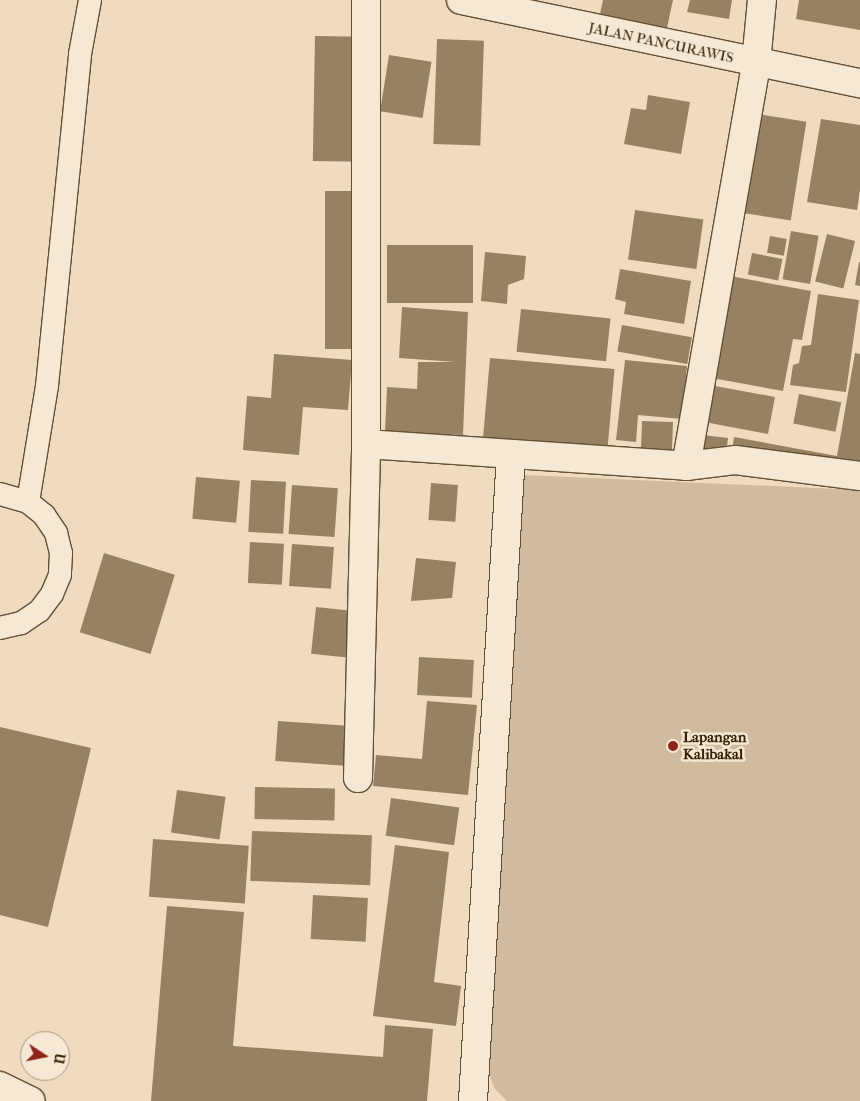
<!DOCTYPE html>
<html>
<head>
<meta charset="utf-8">
<style>
  body { margin:0 }
  #map { position:relative; width:860px; height:1101px; overflow:hidden; background:#efdbbf; font-family:"IM FELL French Canon",serif }
  div>[style] { position:absolute }
  .green>* { inset:0; background:#d0bb9f }
  .building>* { inset:0; background:#968163; transform-origin:0 0 }
  .roads { filter:drop-shadow(1px 0 #644f30) drop-shadow(-1px 0 #644f30) drop-shadow(0 1px #644f30) drop-shadow(0 -1px #644f30) }
  .service>* { height:22px; margin:-11px; padding:0 11px; transform-origin:11px; border-radius:11px; background:#f5e8d5 }
  .minor>* { height:28px; margin:-14px; padding:0 14px; transform-origin:14px; border-radius:14px; background:#f5e8d5 }
  .tertiary>* { height:28px; margin:-14px; padding:0 14px; transform-origin:14px; border-radius:14px; background:#f5e8d5 }
  .dots>* { width:14px; height:14px; translate:-50% -50%; box-sizing:border-box; border:2px solid #f5e8d5; border-radius:50% }
  span { translate:-50% -50%; white-space:nowrap; text-align:center; line-height:1.15; -webkit-text-stroke:5px #f5e8d5; paint-order:stroke }
  .street-label { font-size:15px; color:#362000 }
  .poi-label { font-size:15px; color:#362000; font-weight:700 }
  .left { translate:0 -50%; text-align:left }
  .north { position:absolute; left:20px; top:1031px; width:50px; height:50px; box-sizing:border-box; background:#f5e8d5; border:1px solid #a99880; border-radius:50%; rotate:101deg; font-size:14px; font-weight:700; line-height:20px; text-align:center; color:#362000 }
  .north::after { content:''; display:block; margin:auto; width:18px; height:22px; background:#8f2418; clip-path:polygon(50% 0,100% 100%,50% 72%,0 100%) }
</style>
</head>
<body>
<div id="map">
  <div class="green">
    <i style="clip-path:polygon(503px 474px,860px 490px,860px 1101px,507px 1101px,495px 1089px,472px 1031px)"></i>
  </div>
  <div class="building">
    <i style="clip-path:polygon(603px 0,673px 0,667px 28px,600px 14px)"></i>
    <i style="clip-path:polygon(690px 0,732px 0,729px 19px,687px 12px)"></i>
    <i style="clip-path:polygon(799px 0,860px 0,860px 30px,796px 19px)"></i>
    <i style="left:315px;top:36px;width:48px;height:125px;rotate:1deg"></i>
    <i style="left:437px;top:39px;width:47px;height:105px;rotate:2deg"></i>
    <i style="left:389px;top:55px;width:43px;height:57px;rotate:9deg"></i>
    <i style="clip-path:polygon(648px 95px,690px 102px,681px 154px,624px 144px,631px 108px,646px 110px)"></i>
    <i style="left:757px;top:114px;width:50px;height:100px;rotate:9deg"></i>
    <i style="clip-path:polygon(821px 119px,860px 125px,860px 190px,857px 210px,807px 202px)"></i>
    <i style="left:325px;top:191px;width:33px;height:158px"></i>
    <i style="left:635px;top:210px;width:69px;height:50px;rotate:8deg"></i>
    <i style="left:791px;top:231px;width:28px;height:49px;rotate:10deg"></i>
    <i style="left:827px;top:234px;width:29px;height:49px;rotate:14deg"></i>
    <i style="left:770px;top:236px;width:17px;height:17px;rotate:10deg"></i>
    <i style="left:473px;top:245px;width:58px;height:86px;rotate:90deg"></i>
    <i style="clip-path:polygon(485px 252px,526px 256px,524px 279px,508px 285px,507px 304px,481px 301px)"></i>
    <i style="left:752px;top:253px;width:31px;height:22px;rotate:11deg"></i>
    <i style="clip-path:polygon(859px 262px,860px 262px,860px 286px,855px 285px)"></i>
    <i style="clip-path:polygon(620px 269px,691px 281px,684px 324px,624px 314px,626px 302px,615px 299px)"></i>
    <i style="clip-path:polygon(730px 276px,811px 291px,802px 340px,793px 339px,783px 391px,712px 378px)"></i>
    <i style="clip-path:polygon(818px 294px,859px 300px,846px 392px,790px 385px,793px 365px,799px 363px,802px 346px,811px 345px)"></i>
    <i style="clip-path:polygon(402px 307px,468px 312px,463px 435px,385px 432px,387px 387px,417px 389px,418px 362px,456px 362px,399px 358px)"></i>
    <i style="left:521px;top:309px;width:90px;height:43px;rotate:6deg"></i>
    <i style="left:622px;top:325px;width:71px;height:27px;rotate:10deg"></i>
    <i style="clip-path:polygon(855px 353px,860px 354px,860px 473px,732px 451px,734px 437px,837px 456px)"></i>
    <i style="clip-path:polygon(274px 354px,352px 360px,348px 410px,303px 407px,299px 455px,243px 450px,247px 396px,271px 398px)"></i>
    <i style="left:490px;top:358px;width:125px;height:82px;rotate:5deg"></i>
    <i style="clip-path:polygon(625px 360px,687px 366px,682px 419px,638px 415px,636px 442px,616px 440px)"></i>
    <i style="clip-path:polygon(715px 386px,775px 397px,768px 434px,699px 421px,701px 412px,709px 413px)"></i>
    <i style="left:799px;top:394px;width:43px;height:30px;rotate:11deg"></i>
    <i style="left:642px;top:421px;width:31px;height:29px;rotate:2deg"></i>
    <i style="clip-path:polygon(702px 435px,728px 438px,726px 455px,700px 459px)"></i>
    <i style="left:196px;top:477px;width:44px;height:42px;rotate:5deg"></i>
    <i style="left:251px;top:480px;width:35px;height:52px;rotate:3deg"></i>
    <i style="left:431px;top:483px;width:27px;height:37px;rotate:4deg"></i>
    <i style="left:292px;top:485px;width:46px;height:49px;rotate:4deg"></i>
    <i style="left:250px;top:542px;width:34px;height:41px;rotate:3deg"></i>
    <i style="left:292px;top:544px;width:42px;height:42px;rotate:4deg"></i>
    <i style="left:104px;top:553px;width:74px;height:83px;rotate:17deg"></i>
    <i style="clip-path:polygon(416px 558px,456px 562px,452px 598px,411px 601px)"></i>
    <i style="left:316px;top:607px;width:36px;height:47px;rotate:6deg"></i>
    <i style="left:419px;top:657px;width:55px;height:38px;rotate:3deg"></i>
    <i style="clip-path:polygon(427px 701px,477px 705px,468px 795px,373px 786px,376px 755px,422px 759px)"></i>
    <i style="left:278px;top:721px;width:73px;height:40px;rotate:4deg"></i>
    <i style="clip-path:polygon(0 727px,91px 748px,48px 927px,0 915px)"></i>
    <i style="left:255px;top:787px;width:80px;height:32px;rotate:1deg"></i>
    <i style="left:177px;top:790px;width:49px;height:43px;rotate:8deg"></i>
    <i style="left:391px;top:798px;width:69px;height:38px;rotate:8deg"></i>
    <i style="left:252px;top:831px;width:120px;height:50px;rotate:2deg"></i>
    <i style="left:153px;top:839px;width:96px;height:58px;rotate:4deg"></i>
    <i style="clip-path:polygon(395px 845px,449px 852px,434px 982px,461px 986px,456px 1026px,373px 1016px)"></i>
    <i style="left:313px;top:895px;width:55px;height:44px;rotate:3deg"></i>
    <i style="clip-path:polygon(167px 906px,244px 912px,233px 1046px,383px 1057px,385px 1025px,433px 1029px,427px 1101px,151px 1101px)"></i>
  </div>
  <div class="roads">
    <div class="service">
      <i style="left:0;top:494px;width:29px;rotate:16deg"></i>
      <i style="left:28px;top:502px;width:21px;rotate:39deg"></i>
      <i style="left:44px;top:515px;width:22px;rotate:56deg"></i>
      <i style="left:56px;top:533px;width:21px;rotate:76deg"></i>
      <i style="left:61px;top:553px;width:22px;rotate:93deg"></i>
      <i style="left:60px;top:575px;width:21px;rotate:113deg"></i>
      <i style="left:52px;top:594px;width:21px;rotate:127deg"></i>
      <i style="left:39px;top:611px;width:22px;rotate:146deg"></i>
      <i style="left:21px;top:623px;width:22px;rotate:167deg"></i>
      <i style="left:28px;top:502px;width:118px;rotate:-80.7deg"></i>
      <i style="left:47px;top:386px;width:334px;rotate:-84.3deg"></i>
      <i style="left:80px;top:54px;width:55px;rotate:-79.5deg"></i>
    </div>
    <div class="minor">
      <i style="left:366px;top:444px;width:321px;rotate:3.9deg"></i>
      <i style="left:686px;top:466px;width:49px;rotate:-7deg"></i>
      <i style="left:735px;top:460px;width:126px;rotate:7.3deg"></i>
      <i style="left:686px;top:466px;width:409px;rotate:-80.1deg"></i>
      <i style="left:756px;top:63px;width:63px;rotate:-84.6deg"></i>
      <i style="left:358px;top:778px;width:334px;rotate:-88.6deg"></i>
      <i style="left:366px;top:444px;width:444px;rotate:-90deg"></i>
      <i style="left:0;top:1086px;width:34px;rotate:26deg"></i>
      <i style="left:473px;top:1101px;width:648px;rotate:-86.64deg"></i>
    </div>
    <div class="tertiary">
      <i style="left:461px;top:0;width:408px;rotate:11.8deg"></i>
    </div>
  </div>
  <div class="dots">
    <i style="left:673px;top:746px;background:#8f2418"></i>
  </div>
  <div class="street-label">
    <span style="left:661px;top:43px;rotate:12deg">JALAN PANCURAWIS</span>
  </div>
  <div class="poi-label">
    <span class="left" style="left:683px;top:746px">Lapangan<br>Kalibakal</span>
  </div>
  <div class="north">U</div>
</div>
</body>
</html>
